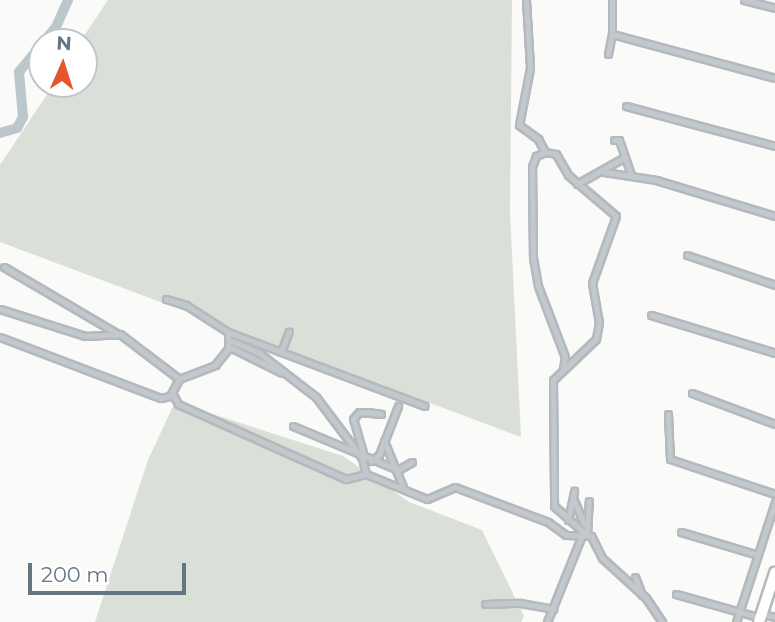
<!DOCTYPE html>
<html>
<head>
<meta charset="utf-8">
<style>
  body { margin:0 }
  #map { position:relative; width:775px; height:622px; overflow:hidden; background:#fafaf8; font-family:Montserrat,sans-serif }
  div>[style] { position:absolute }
  .green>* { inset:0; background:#dadfd7 }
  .river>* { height:10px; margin:-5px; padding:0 5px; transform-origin:5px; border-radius:5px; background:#bbc7cb }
  .roads { filter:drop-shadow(2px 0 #b4b9bd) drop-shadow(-2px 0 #b4b9bd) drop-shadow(0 2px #b4b9bd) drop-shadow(0 -2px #b4b9bd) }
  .street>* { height:5px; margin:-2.5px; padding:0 2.5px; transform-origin:2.5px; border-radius:2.5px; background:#c3c8cc }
  .highway>* { height:10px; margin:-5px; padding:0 5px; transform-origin:5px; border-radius:5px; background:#fff }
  span { translate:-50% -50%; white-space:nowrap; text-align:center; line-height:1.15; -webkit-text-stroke:7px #fff; paint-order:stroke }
  .north { position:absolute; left:28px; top:28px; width:70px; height:70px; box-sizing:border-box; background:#fff; border:2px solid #c1c8cd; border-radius:50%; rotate:3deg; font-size:19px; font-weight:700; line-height:28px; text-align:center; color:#657683 }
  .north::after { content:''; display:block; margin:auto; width:24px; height:32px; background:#e4572e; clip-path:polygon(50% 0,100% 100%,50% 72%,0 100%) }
  .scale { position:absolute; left:28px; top:563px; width:158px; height:32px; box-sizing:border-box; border:4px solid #657683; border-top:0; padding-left:9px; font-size:21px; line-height:24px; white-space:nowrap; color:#657683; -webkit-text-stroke:5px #fff; paint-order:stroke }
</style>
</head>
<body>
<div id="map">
  <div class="green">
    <i style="clip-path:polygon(108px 0,512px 0,510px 212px,521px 437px,0 242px,0 165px,54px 84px,84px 84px,84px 42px,80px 42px)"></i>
    <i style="clip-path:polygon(175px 402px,343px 456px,409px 502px,482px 530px,524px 616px,521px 622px,95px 622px,148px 460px)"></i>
  </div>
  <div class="river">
    <i style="left:0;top:133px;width:18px;rotate:-16deg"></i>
    <i style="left:17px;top:128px;width:13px;rotate:-61deg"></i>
    <i style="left:23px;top:117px;width:45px;rotate:-95.1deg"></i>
    <i style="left:19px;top:72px;width:58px;rotate:-50.6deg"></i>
    <i style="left:56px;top:27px;width:30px;rotate:-66deg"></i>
  </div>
  <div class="roads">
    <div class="street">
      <i style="left:526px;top:0;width:68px;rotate:86.6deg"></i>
      <i style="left:530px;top:68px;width:58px;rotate:100.9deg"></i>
      <i style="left:519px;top:125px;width:24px;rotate:36deg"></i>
      <i style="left:538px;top:139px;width:15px;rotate:62deg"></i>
      <i style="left:612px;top:0;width:34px;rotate:90deg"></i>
      <i style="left:612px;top:34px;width:169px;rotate:15.1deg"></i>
      <i style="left:744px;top:0;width:32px;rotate:14deg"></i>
      <i style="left:608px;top:54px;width:20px;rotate:-79deg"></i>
      <i style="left:626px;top:106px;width:154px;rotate:15deg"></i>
      <i style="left:614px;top:140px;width:5px"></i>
      <i style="left:619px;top:140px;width:37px;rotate:71deg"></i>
      <i style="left:604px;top:172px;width:53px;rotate:8.7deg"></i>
      <i style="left:656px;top:180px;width:124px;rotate:16.8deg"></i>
      <i style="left:577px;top:184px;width:55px;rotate:-29.4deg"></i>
      <i style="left:687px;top:255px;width:93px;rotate:18.8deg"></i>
      <i style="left:4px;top:267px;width:132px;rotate:30.4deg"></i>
      <i style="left:0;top:309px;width:89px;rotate:17.6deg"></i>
      <i style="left:85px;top:336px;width:35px;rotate:-3deg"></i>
      <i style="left:120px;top:334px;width:74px;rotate:37.3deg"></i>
      <i style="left:179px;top:379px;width:39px;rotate:-21deg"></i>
      <i style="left:215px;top:365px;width:21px;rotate:-51deg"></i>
      <i style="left:228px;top:349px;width:17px;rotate:-90deg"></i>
      <i style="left:228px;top:332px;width:50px;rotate:-147.3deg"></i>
      <i style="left:186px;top:305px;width:21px;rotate:-163deg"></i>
      <i style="left:651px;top:315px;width:130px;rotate:17deg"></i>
      <i style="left:228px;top:332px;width:210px;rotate:20.6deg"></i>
      <i style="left:0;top:337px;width:172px;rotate:20.8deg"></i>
      <i style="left:161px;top:398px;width:9px;rotate:-13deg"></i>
      <i style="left:170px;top:396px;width:19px;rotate:-62deg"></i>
      <i style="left:229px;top:340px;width:33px;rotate:23deg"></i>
      <i style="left:259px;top:353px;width:72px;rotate:37.7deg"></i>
      <i style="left:316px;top:397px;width:76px;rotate:53deg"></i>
      <i style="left:362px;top:458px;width:16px;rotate:76deg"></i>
      <i style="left:228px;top:346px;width:60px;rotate:26.6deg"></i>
      <i style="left:281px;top:352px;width:22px;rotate:-69deg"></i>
      <i style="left:563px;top:369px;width:12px;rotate:-81deg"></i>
      <i style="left:565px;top:357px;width:76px;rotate:-110.8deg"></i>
      <i style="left:538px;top:286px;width:27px;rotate:-100deg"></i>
      <i style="left:533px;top:259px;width:92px;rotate:-90.6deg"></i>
      <i style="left:532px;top:167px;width:12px;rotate:-70deg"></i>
      <i style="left:536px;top:156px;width:10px;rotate:-24deg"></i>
      <i style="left:545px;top:152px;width:11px;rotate:10deg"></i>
      <i style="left:556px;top:154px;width:24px;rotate:60deg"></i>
      <i style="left:568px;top:175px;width:63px;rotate:40.5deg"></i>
      <i style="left:616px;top:216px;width:71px;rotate:109.7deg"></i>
      <i style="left:592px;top:283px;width:40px;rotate:80deg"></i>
      <i style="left:599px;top:322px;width:17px;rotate:100deg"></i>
      <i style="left:596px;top:339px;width:59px;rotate:136.4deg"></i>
      <i style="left:553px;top:380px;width:126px;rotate:89.5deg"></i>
      <i style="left:554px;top:506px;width:44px;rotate:41.3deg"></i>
      <i style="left:172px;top:393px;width:13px;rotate:61deg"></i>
      <i style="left:178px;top:404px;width:184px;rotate:24.1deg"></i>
      <i style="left:346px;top:479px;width:21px;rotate:-14deg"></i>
      <i style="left:366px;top:474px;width:66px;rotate:22.3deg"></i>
      <i style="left:427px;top:499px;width:30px;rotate:-23deg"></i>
      <i style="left:455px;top:487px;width:99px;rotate:20.6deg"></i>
      <i style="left:548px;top:522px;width:22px;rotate:36deg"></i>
      <i style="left:566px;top:535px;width:25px;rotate:2deg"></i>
      <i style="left:591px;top:536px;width:25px;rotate:63deg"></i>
      <i style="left:602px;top:558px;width:59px;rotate:42.3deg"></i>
      <i style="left:646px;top:598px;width:29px;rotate:56deg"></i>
      <i style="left:692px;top:393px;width:89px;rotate:20.5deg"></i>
      <i style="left:668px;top:414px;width:45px;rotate:87.5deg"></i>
      <i style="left:670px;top:459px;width:111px;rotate:18.4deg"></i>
      <i style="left:293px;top:426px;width:114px;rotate:22.7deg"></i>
      <i style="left:398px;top:470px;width:16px;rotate:-30deg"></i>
      <i style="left:384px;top:441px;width:50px;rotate:67.6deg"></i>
      <i style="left:363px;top:453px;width:35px;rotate:-106deg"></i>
      <i style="left:353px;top:419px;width:9px;rotate:-49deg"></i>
      <i style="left:359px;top:412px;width:22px;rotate:5deg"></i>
      <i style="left:381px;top:414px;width:13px;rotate:-171deg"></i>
      <i style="left:371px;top:461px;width:10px;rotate:-37deg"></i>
      <i style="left:379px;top:455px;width:53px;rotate:-68.8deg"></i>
      <i style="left:573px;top:498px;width:28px;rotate:67deg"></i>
      <i style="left:568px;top:520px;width:30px;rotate:-78deg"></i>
      <i style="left:681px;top:532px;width:80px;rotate:16.6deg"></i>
      <i style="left:587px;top:535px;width:34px;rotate:-87deg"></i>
      <i style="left:635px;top:577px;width:19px;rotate:69deg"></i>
      <i style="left:676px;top:594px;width:88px;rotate:15.8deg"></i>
      <i style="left:485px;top:604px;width:35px;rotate:-2deg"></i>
      <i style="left:520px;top:603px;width:34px;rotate:10deg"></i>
      <i style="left:762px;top:614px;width:13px;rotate:13deg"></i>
      <i style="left:547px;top:622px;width:94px;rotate:-68.1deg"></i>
      <i style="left:736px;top:622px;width:126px;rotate:-72deg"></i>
    </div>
    <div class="highway">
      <i style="left:759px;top:622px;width:52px;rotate:-71.9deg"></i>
    </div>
  </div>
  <div class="north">N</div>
  <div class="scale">200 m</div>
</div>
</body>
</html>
